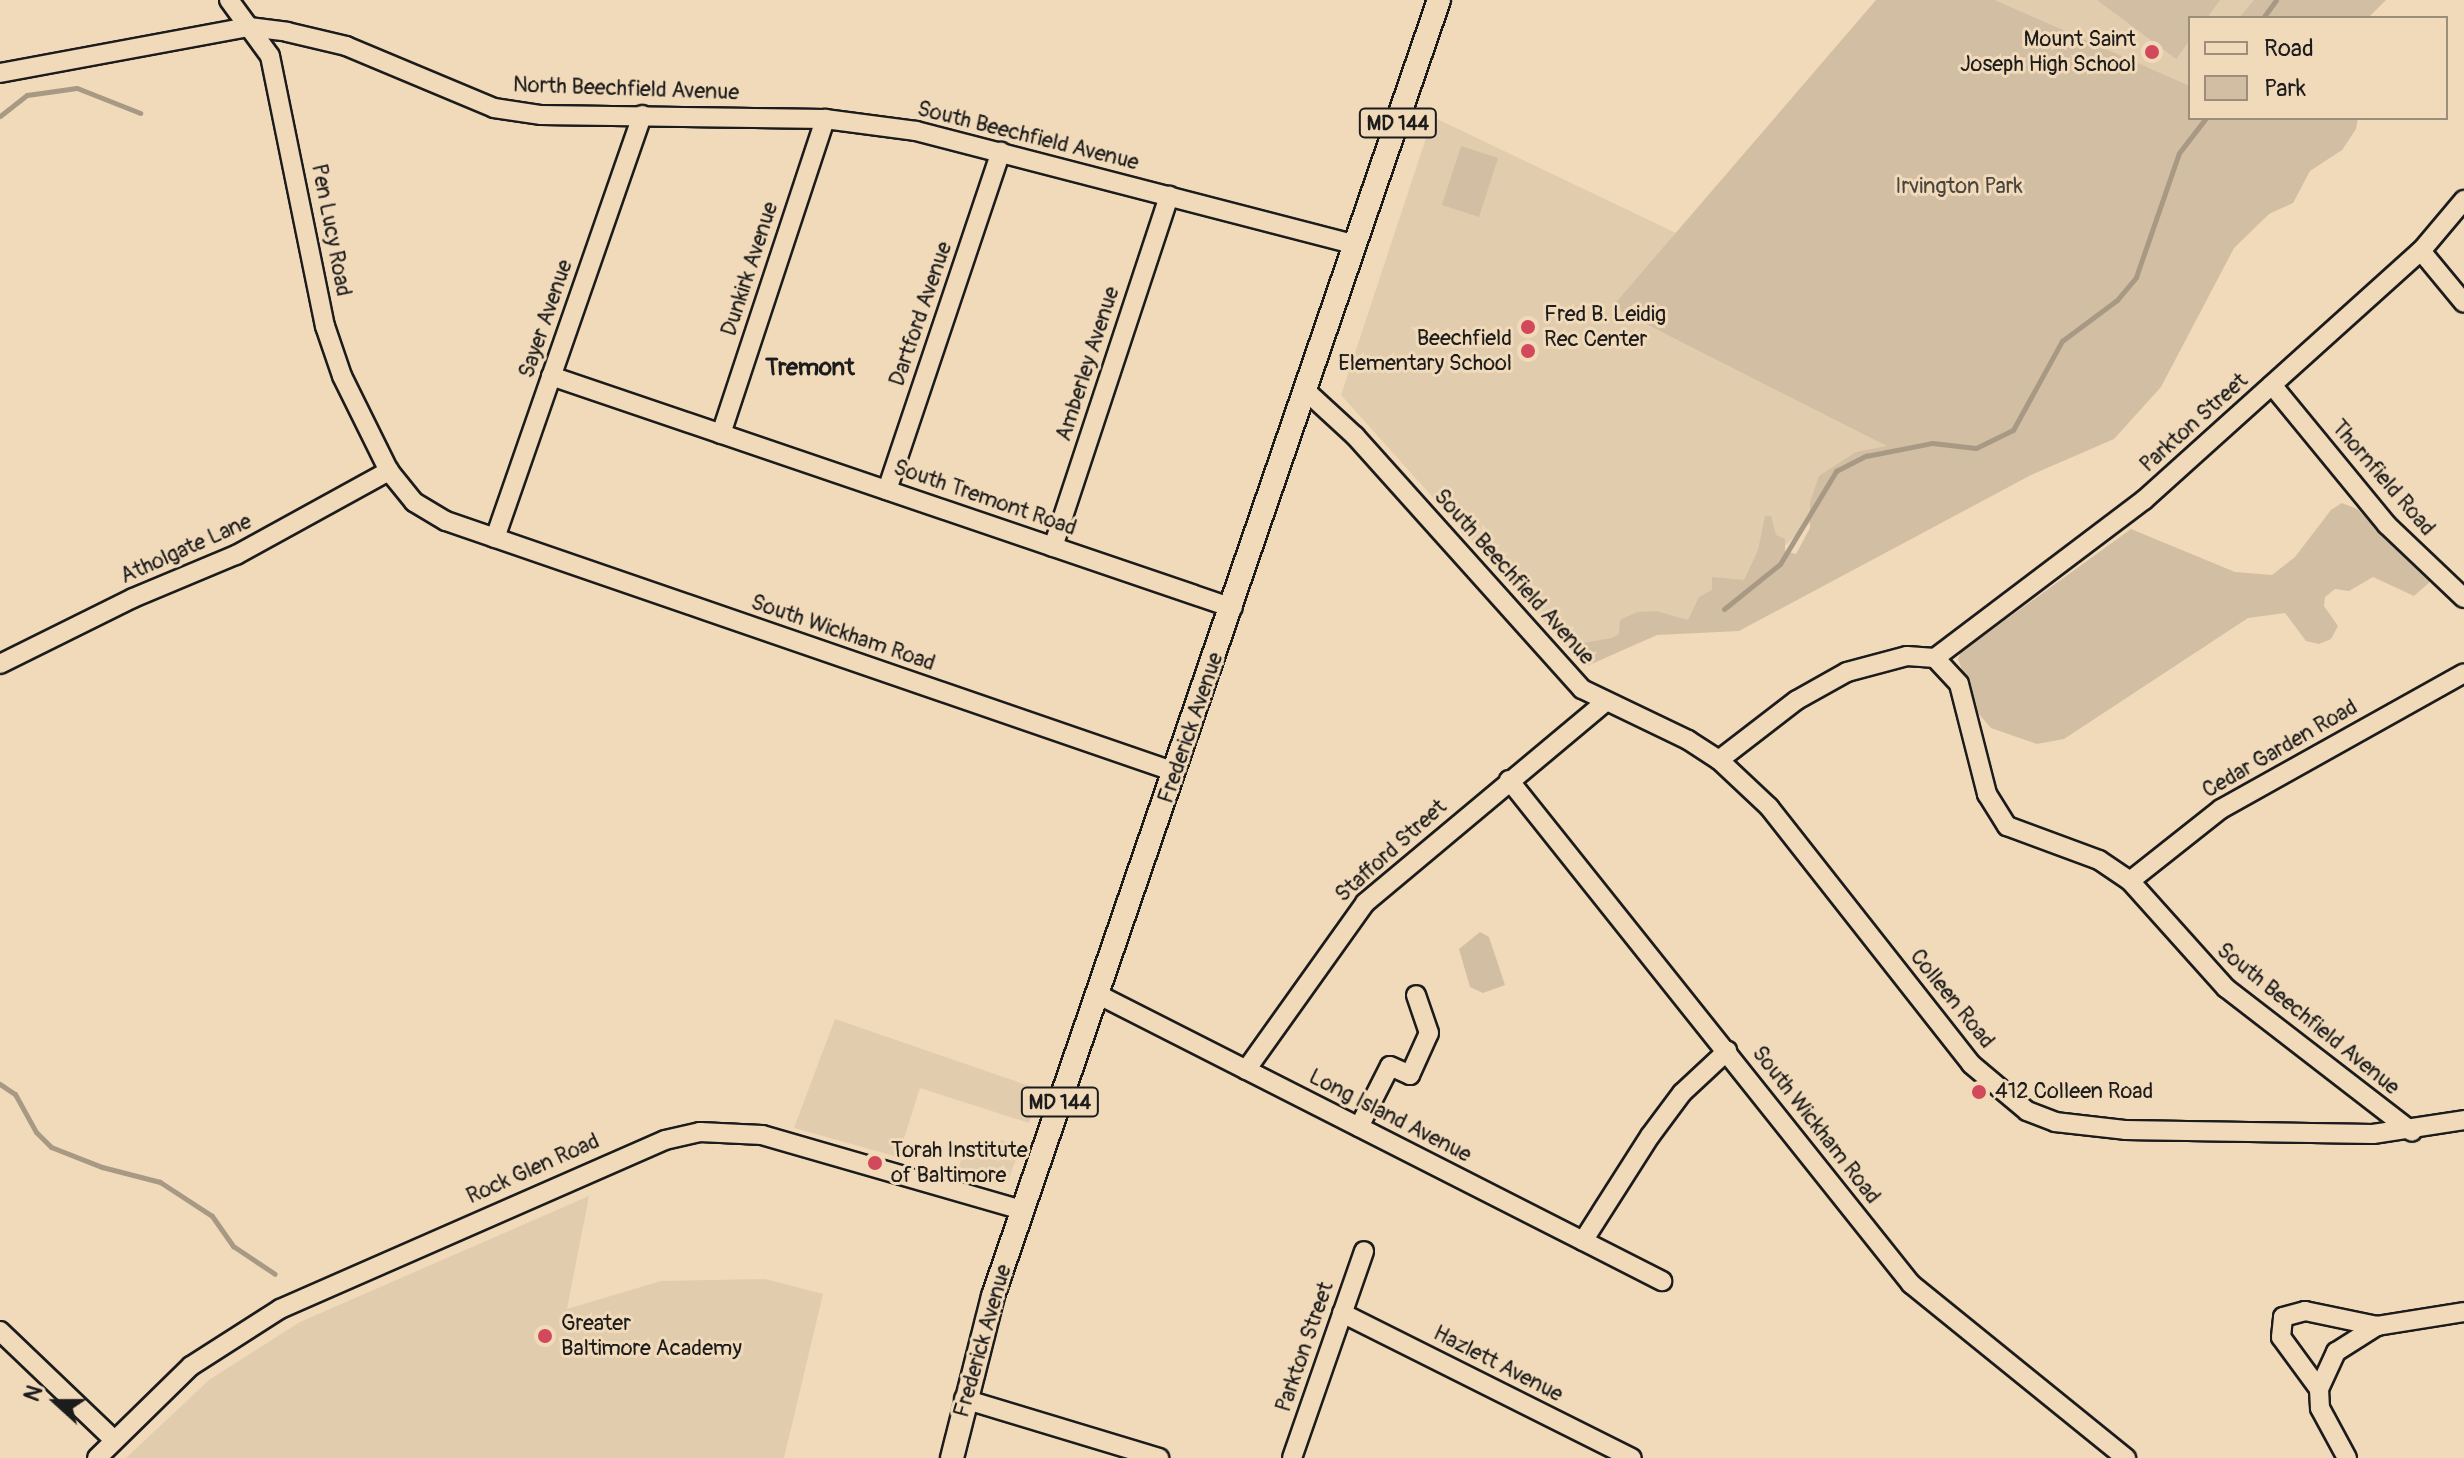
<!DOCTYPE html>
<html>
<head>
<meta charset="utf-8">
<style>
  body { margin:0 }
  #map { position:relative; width:2464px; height:1458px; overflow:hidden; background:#f1daba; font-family:Pangolin,sans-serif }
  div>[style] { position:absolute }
  .built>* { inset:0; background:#e1ccae }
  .green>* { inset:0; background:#d2bea3; transform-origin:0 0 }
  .stream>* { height:5px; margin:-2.5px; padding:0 2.5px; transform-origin:2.5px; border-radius:2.5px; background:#a89984 }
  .roads { filter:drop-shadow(2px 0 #1c1c1c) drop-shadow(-2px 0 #1c1c1c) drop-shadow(0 2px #1c1c1c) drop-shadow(0 -2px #1c1c1c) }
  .minor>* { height:18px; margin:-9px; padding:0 9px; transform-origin:9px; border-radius:9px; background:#f1daba }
  .major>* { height:22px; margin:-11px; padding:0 11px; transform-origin:11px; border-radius:11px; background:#f1daba }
  .dots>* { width:22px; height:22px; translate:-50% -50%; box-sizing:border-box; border:4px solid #f1daba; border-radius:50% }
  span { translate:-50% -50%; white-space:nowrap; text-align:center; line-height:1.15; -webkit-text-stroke:6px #f1daba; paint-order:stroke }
  .shield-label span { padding:2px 6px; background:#f1daba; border:2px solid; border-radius:6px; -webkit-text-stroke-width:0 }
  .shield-label { font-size:20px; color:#1c1c1c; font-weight:700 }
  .poi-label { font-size:22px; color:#1c1c1c }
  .right { translate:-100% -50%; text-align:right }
  .left { translate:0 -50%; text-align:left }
  .street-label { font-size:22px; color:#1c1c1c }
  .park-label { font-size:22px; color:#4a443e }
  .neighbourhood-label { font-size:24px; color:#1c1c1c; font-weight:700 }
  .legend { position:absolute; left:2188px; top:16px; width:260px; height:104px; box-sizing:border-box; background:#f1daba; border:2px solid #9c8e7b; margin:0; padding:10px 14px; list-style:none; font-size:24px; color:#1c1c1c }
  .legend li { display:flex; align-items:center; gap:16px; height:40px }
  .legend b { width:40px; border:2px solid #9c8e7b }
  .north { position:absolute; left:16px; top:1362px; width:80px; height:80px; -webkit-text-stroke:6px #f1daba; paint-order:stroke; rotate:291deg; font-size:22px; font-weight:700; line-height:32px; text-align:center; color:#1c1c1c }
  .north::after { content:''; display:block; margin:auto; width:28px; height:36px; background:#1c1c1c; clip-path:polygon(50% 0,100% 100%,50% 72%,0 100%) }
</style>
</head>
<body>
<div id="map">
  <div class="built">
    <i style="clip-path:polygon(1995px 0,2269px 0,2256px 18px,2190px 18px,2190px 86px)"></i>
    <i style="clip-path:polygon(1433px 117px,1676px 233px,1613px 308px,1920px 461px,1847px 489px,1695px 628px,1635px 631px,1585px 667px,1341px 395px)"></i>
    <i style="clip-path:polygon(835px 1019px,1041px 1090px,1029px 1123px,920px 1088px,898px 1157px,794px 1128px)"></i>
    <i style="clip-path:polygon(1001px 1140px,1021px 1146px,1008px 1181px,1001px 1185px,957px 1173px,964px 1151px,993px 1160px)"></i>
    <i style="clip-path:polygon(589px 1196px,567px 1309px,661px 1281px,765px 1279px,823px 1294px,784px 1458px,126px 1458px,209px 1380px,300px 1322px)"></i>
  </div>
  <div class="green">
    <i style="clip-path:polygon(1876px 0,1995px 0,2190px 86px,2190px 118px,2358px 118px,2356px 129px,2342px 150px,2310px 171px,2293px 203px,2269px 214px,2234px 248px,2161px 387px,2114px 439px,2031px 475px,1739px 631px,1657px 635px,1587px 666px,1571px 645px,1612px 638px,1619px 634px,1620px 620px,1637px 612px,1656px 611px,1688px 620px,1699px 597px,1712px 590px,1712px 577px,1744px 580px,1758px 550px,1765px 516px,1771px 516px,1776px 535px,1785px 539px,1785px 551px,1796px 554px,1810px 528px,1810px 502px,1819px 476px,1856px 452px,1887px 446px,1612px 307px)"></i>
    <i style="clip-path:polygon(2097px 0,2220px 0,2207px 18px,2190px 18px,2190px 40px,2176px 59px)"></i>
    <i style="clip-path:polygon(2254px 0,2386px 0,2368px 18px,2239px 18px)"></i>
    <i style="left:1461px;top:146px;width:39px;height:62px;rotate:18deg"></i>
    <i style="clip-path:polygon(2342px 503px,2357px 509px,2431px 581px,2414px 596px,2373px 577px,2349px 591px,2335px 589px,2325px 597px,2324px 606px,2338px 626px,2331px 639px,2319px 644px,2306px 641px,2285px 613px,2248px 618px,2064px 739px,2037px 744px,1991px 728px,1978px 713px,1958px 659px,1961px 652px,2131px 529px,2235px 572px,2272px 575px,2295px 557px,2331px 510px)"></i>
    <i style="clip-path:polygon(1480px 932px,1489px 937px,1505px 985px,1483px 993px,1470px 987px,1459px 949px)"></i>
  </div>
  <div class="stream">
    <i style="left:2263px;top:18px;width:22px;rotate:-54deg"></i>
    <i style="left:0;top:116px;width:34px;rotate:-38deg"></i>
    <i style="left:27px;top:95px;width:50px;rotate:-8deg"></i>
    <i style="left:77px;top:88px;width:68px;rotate:21.6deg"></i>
    <i style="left:1724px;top:609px;width:72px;rotate:-38.8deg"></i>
    <i style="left:1780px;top:564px;width:109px;rotate:-58.9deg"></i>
    <i style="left:1836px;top:471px;width:34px;rotate:-27deg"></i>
    <i style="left:1866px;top:456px;width:67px;rotate:-11.1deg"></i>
    <i style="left:1932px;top:443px;width:44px;rotate:6.5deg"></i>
    <i style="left:1976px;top:448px;width:41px;rotate:-25.9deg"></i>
    <i style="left:2013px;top:430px;width:102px;rotate:-61.2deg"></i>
    <i style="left:2062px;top:341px;width:69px;rotate:-36.7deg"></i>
    <i style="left:2117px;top:300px;width:30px;rotate:-50deg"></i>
    <i style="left:2136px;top:277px;width:131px;rotate:-70.9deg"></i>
    <i style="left:2179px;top:153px;width:44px;rotate:-52.4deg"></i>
    <i style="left:0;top:1084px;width:18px;rotate:34deg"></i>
    <i style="left:15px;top:1094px;width:43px;rotate:61.1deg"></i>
    <i style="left:36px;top:1132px;width:21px;rotate:45deg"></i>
    <i style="left:51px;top:1147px;width:55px;rotate:21.4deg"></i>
    <i style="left:102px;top:1167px;width:60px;rotate:14.5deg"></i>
    <i style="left:160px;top:1182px;width:62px;rotate:33.2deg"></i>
    <i style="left:212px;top:1216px;width:37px;rotate:55deg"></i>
    <i style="left:233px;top:1246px;width:50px;rotate:33.7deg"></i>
  </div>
  <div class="roads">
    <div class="minor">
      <i style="left:229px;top:0;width:69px;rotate:53.8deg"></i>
      <i style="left:270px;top:56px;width:276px;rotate:78.5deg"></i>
      <i style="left:325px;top:326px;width:53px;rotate:71.2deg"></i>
      <i style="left:342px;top:376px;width:106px;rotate:63.7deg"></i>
      <i style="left:389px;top:471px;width:40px;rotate:51deg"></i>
      <i style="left:414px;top:502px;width:37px;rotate:31deg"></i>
      <i style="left:446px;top:521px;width:771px;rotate:19deg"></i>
      <i style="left:0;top:73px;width:253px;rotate:-10.5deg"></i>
      <i style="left:249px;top:27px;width:38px;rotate:7deg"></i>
      <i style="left:287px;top:32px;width:61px;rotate:13.3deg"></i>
      <i style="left:346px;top:46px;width:160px;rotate:22.7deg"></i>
      <i style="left:494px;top:108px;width:48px;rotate:8.5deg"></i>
      <i style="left:541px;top:115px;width:284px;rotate:0.8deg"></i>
      <i style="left:825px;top:119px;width:92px;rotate:7.5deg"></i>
      <i style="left:916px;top:131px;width:455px;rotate:14.5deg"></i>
      <i style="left:2421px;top:251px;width:67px;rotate:50.4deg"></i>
      <i style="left:551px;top:376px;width:720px;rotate:18.79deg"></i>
      <i style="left:2272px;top:385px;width:181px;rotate:50.6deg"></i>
      <i style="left:2387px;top:525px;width:106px;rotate:43.5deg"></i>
      <i style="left:1306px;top:391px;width:67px;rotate:42.6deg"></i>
      <i style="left:1355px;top:436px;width:340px;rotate:48.1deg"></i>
      <i style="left:1582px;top:689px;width:118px;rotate:25.7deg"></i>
      <i style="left:1688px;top:740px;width:37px;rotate:33deg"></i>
      <i style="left:1719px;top:760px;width:69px;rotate:43.2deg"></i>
      <i style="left:1769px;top:807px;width:327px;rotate:51.8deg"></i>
      <i style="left:1971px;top:1064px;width:73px;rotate:40deg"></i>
      <i style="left:2027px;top:1111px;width:30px;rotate:21deg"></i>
      <i style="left:2055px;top:1122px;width:70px;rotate:6.5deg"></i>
      <i style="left:2125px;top:1130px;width:248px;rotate:0.9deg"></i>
      <i style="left:2373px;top:1134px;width:92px;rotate:-8.7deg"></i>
      <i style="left:721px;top:434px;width:332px;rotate:-71.7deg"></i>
      <i style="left:887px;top:490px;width:357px;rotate:-71.4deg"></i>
      <i style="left:495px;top:538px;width:448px;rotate:-70.8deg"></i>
      <i style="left:1053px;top:547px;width:370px;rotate:-71.7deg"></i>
      <i style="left:1935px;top:658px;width:262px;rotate:-37.1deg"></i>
      <i style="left:2144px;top:500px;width:372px;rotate:-42deg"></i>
      <i style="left:2421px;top:251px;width:67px;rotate:-49.9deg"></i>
      <i style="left:0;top:664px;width:148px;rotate:-26.4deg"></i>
      <i style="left:133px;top:598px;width:112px;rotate:-22.7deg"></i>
      <i style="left:236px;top:555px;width:175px;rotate:-28.8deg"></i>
      <i style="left:1719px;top:760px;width:98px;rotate:-37.6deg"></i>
      <i style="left:1797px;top:700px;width:57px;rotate:-29.2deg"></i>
      <i style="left:1847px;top:672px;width:62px;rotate:-14.9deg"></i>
      <i style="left:1907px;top:656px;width:28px;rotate:4deg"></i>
      <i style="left:1935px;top:658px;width:35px;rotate:47deg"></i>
      <i style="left:1959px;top:684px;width:114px;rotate:75.7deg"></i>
      <i style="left:1987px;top:794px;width:38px;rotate:58deg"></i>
      <i style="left:2007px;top:826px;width:98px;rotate:20.3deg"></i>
      <i style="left:2099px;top:860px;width:37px;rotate:34deg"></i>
      <i style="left:2130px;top:881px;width:144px;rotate:48.1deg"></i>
      <i style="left:2226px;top:988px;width:235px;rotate:37.7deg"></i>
      <i style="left:1509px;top:780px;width:645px;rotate:51.42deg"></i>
      <i style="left:1911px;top:1284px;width:277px;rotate:39deg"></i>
      <i style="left:2130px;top:881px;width:116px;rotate:-38.4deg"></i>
      <i style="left:2221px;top:809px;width:278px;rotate:-29.2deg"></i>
      <i style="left:1097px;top:994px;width:634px;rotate:26.93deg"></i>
      <i style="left:1246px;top:1070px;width:205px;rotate:-54.5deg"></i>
      <i style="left:1365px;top:903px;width:313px;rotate:-39.9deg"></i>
      <i style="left:1359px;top:1127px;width:68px;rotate:-63.1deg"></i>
      <i style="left:1390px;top:1066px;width:22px;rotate:24deg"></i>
      <i style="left:1410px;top:1075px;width:46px;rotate:-65.7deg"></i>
      <i style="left:1429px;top:1033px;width:40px;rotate:-108.9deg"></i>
      <i style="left:1583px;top:1241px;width:125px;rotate:-57.5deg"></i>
      <i style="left:1650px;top:1136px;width:54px;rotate:-53.3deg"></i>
      <i style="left:1682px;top:1093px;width:62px;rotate:-43deg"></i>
      <i style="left:1342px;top:1313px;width:324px;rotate:26.6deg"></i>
      <i style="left:0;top:1331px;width:156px;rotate:43.7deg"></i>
      <i style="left:2319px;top:1389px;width:64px;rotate:-126.2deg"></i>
      <i style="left:2281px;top:1337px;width:20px;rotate:-84deg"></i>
      <i style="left:2283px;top:1317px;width:23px;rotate:-15deg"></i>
      <i style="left:2305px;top:1311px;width:74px;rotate:11.8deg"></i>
      <i style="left:964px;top:1399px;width:204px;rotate:16.8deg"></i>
      <i style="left:97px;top:1458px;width:132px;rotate:-44.4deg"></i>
      <i style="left:191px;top:1366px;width:106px;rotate:-32.6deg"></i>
      <i style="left:280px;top:1309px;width:420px;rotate:-23.7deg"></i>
      <i style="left:665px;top:1140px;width:36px;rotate:-13deg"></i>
      <i style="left:700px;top:1132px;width:62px;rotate:2.8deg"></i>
      <i style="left:762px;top:1135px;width:271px;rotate:16.1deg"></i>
      <i style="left:1292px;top:1458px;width:219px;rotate:-70.8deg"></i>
      <i style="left:2347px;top:1458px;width:57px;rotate:-118.4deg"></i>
      <i style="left:2320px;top:1408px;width:19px;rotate:-93deg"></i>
      <i style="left:2319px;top:1389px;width:41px;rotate:-65.3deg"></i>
      <i style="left:2336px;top:1352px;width:49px;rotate:-32.4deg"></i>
      <i style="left:2377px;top:1326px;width:88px;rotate:-9.1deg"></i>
    </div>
    <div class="major">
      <i style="left:952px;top:1458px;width:167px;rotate:-75.8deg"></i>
      <i style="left:993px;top:1296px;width:1371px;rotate:-71.01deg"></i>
    </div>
  </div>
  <div class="dots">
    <i style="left:2152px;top:52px;background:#d1495b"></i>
    <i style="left:1528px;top:327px;background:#d1495b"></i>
    <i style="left:1528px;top:351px;background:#d1495b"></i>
    <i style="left:1979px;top:1092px;background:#d1495b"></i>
    <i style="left:875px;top:1163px;background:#d1495b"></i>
    <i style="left:545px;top:1336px;background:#d1495b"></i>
  </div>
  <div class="shield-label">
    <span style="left:1398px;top:123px">MD 144</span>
    <span style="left:1060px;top:1102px">MD 144</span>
  </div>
  <div class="poi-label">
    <span class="right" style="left:2136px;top:52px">Mount Saint<br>Joseph High School</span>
    <span class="left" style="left:1544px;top:327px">Fred B. Leidig<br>Rec Center</span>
    <span class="right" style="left:1512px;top:351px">Beechfield<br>Elementary School</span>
    <span class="left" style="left:1995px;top:1092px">412 Colleen Road</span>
    <span class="left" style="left:891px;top:1163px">Torah Institute<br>of Baltimore</span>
    <span class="left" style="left:561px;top:1336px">Greater<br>Baltimore Academy</span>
  </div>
  <div class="street-label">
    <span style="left:626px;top:89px;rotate:2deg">North Beechfield Avenue</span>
    <span style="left:1028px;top:136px;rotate:14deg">South Beechfield Avenue</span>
    <span style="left:331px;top:230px;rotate:79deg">Pen Lucy Road</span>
    <span style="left:750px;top:269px;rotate:-72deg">Dunkirk Avenue</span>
    <span style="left:921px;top:314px;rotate:-71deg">Dartford Avenue</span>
    <span style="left:546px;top:319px;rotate:-71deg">Sayer Avenue</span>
    <span style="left:1088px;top:364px;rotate:-72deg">Amberley Avenue</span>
    <span style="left:2194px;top:423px;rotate:-42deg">Parkton Street</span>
    <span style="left:2383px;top:478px;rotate:49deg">Thornfield Road</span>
    <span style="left:985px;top:498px;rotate:19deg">South Tremont Road</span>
    <span style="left:186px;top:549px;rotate:-24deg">Atholgate Lane</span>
    <span style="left:1514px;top:577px;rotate:48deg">South Beechfield Avenue</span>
    <span style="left:843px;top:633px;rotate:19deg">South Wickham Road</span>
    <span style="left:1191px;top:728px;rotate:-71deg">Frederick Avenue</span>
    <span style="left:2280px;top:749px;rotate:-30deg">Cedar Garden Road</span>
    <span style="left:1391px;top:851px;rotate:-42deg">Stafford Street</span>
    <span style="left:1952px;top:999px;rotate:51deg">Colleen Road</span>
    <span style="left:2308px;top:1019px;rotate:39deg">South Beechfield Avenue</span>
    <span style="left:1390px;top:1116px;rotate:27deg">Long Island Avenue</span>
    <span style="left:1816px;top:1125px;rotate:52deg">South Wickham Road</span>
    <span style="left:533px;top:1169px;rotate:-24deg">Rock Glen Road</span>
    <span style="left:983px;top:1341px;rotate:-74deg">Frederick Avenue</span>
    <span style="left:1305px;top:1347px;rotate:-71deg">Parkton Street</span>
    <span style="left:1498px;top:1364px;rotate:27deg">Hazlett Avenue</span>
  </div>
  <div class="park-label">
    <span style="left:1959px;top:187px">Irvington Park</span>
  </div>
  <div class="neighbourhood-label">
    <span style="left:810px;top:368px">Tremont</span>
  </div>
  <ul class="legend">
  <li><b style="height:10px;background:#f1daba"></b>Road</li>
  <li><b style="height:22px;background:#d2bea3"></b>Park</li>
  </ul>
  <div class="north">N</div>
</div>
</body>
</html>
